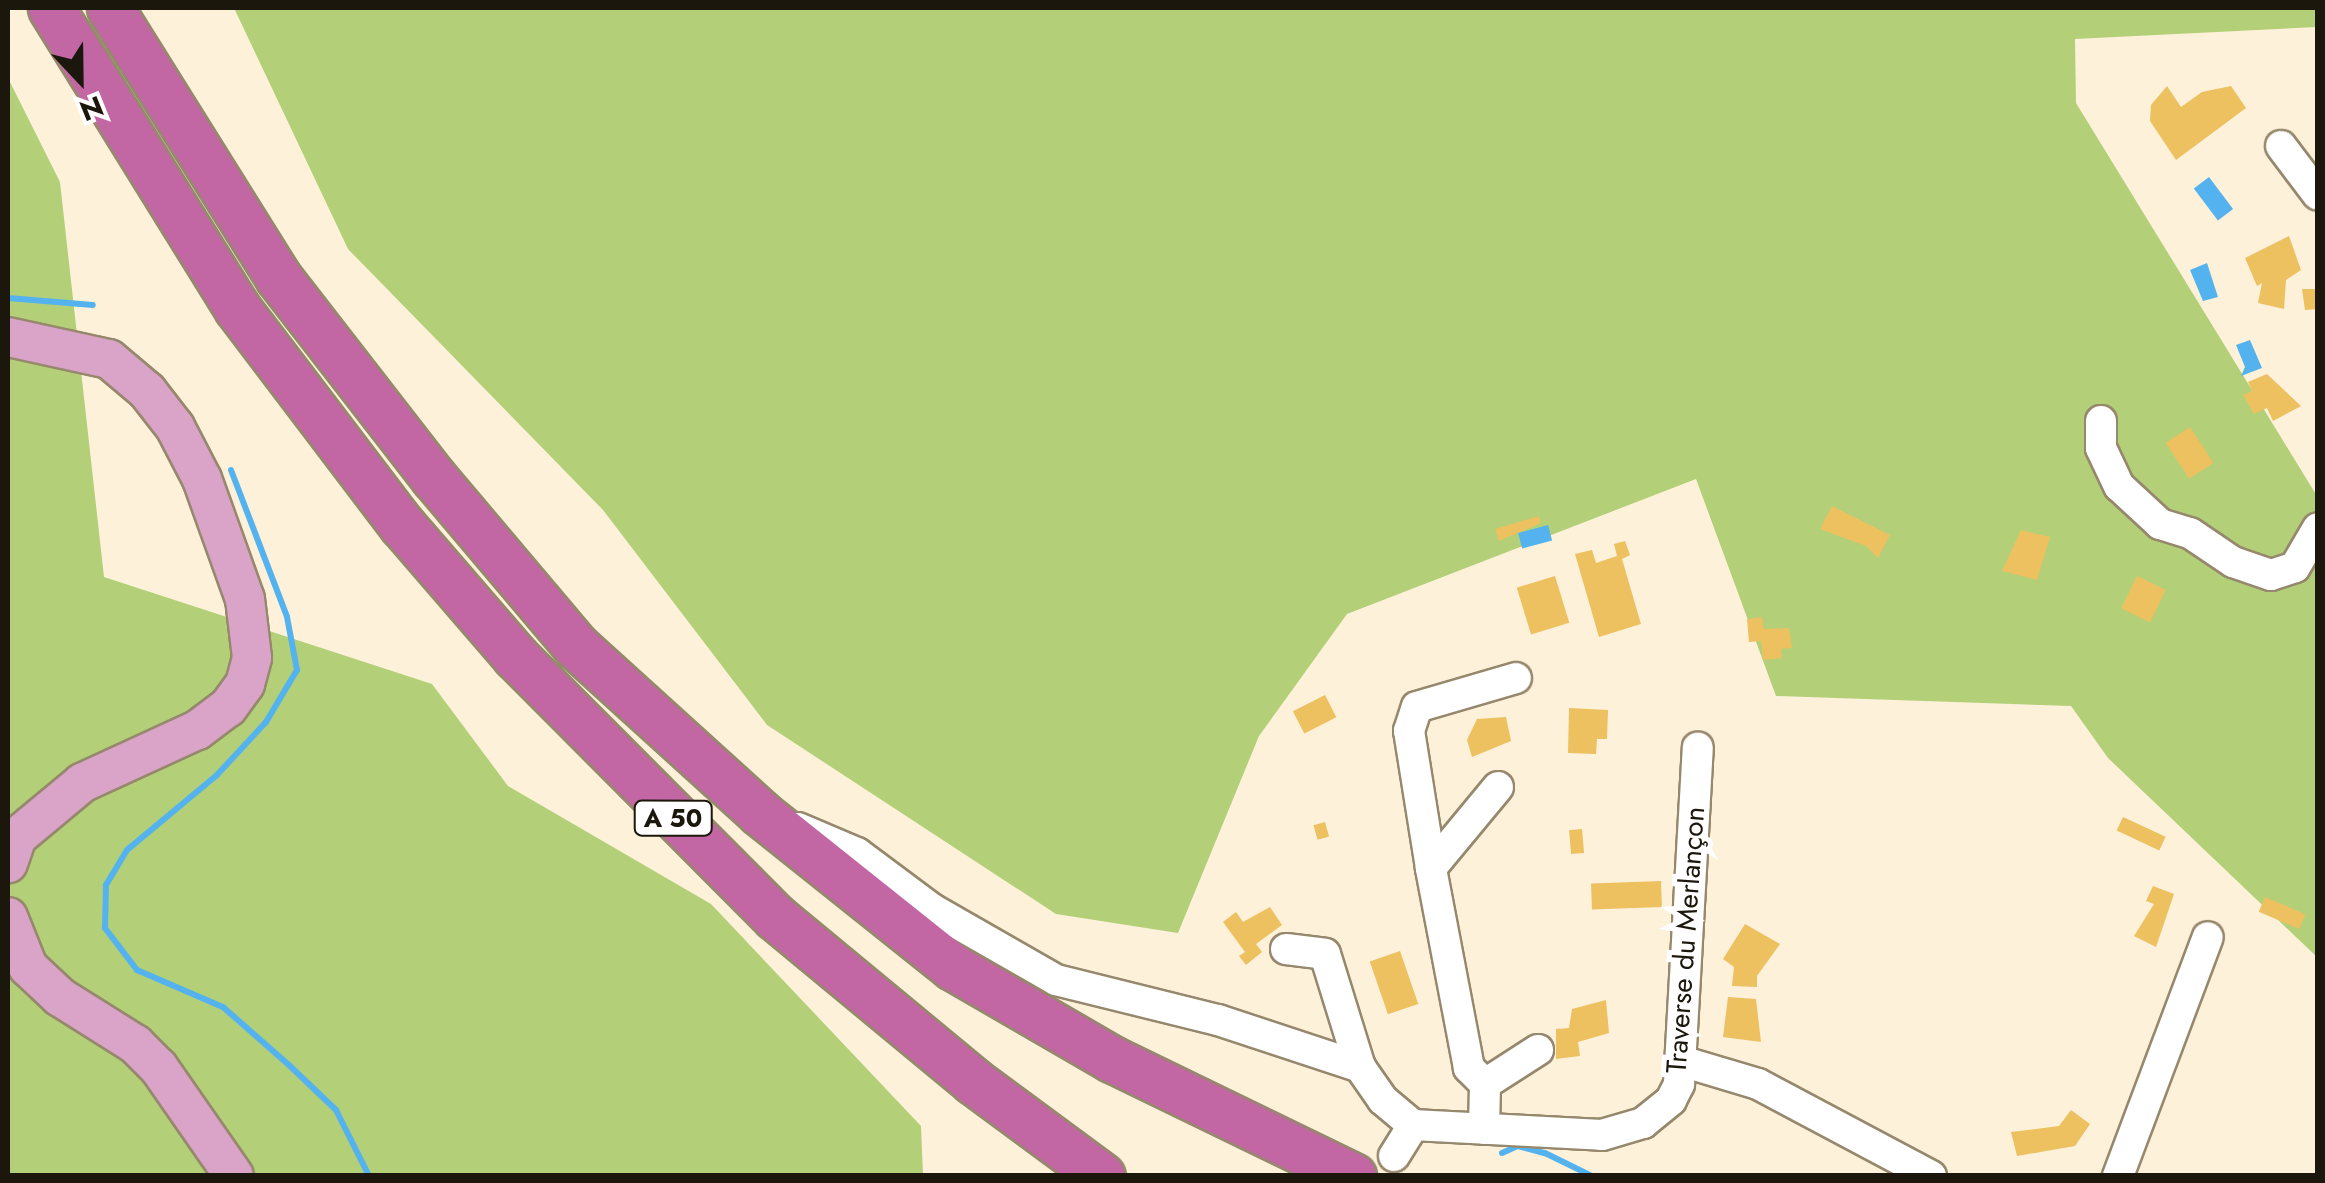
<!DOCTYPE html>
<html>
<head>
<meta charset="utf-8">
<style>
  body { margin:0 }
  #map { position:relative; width:2325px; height:1183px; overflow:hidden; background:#fdf1da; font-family:Jost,sans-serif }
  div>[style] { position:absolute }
  .green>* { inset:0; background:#b3d078 }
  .water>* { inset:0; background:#54b3ef; transform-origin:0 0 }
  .stream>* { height:6px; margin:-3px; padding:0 3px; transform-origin:3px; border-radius:3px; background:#54b3ef }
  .building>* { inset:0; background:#edc060; transform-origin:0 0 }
  .roads { filter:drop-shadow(2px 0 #96886d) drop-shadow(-2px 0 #96886d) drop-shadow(0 2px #96886d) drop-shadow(0 -2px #96886d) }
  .minor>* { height:30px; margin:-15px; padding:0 15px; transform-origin:15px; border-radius:15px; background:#fff }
  .major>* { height:38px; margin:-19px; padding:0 19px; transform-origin:19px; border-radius:19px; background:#daa3c8 }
  .highway>* { height:45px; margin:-22.5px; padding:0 22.5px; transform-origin:22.5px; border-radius:22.5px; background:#c266a4 }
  span { translate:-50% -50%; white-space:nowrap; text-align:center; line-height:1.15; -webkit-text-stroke:10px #fff; paint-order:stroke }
  .shield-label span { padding:2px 8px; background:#fff; border:2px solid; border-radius:8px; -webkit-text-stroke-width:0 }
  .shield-label { font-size:25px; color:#1c170d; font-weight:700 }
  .street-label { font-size:28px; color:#1c170d }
  .frame { position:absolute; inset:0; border:10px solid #1c170d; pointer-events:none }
  .north { position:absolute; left:30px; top:30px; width:100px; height:100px; -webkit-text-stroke:8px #fff; paint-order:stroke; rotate:158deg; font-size:28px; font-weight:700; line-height:40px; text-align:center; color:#1c170d }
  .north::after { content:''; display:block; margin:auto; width:35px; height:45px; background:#1c170d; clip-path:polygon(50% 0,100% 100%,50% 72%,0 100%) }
</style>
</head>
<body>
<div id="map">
  <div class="green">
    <i style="clip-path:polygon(234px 8px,2317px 8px,2317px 27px,2075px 39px,2076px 103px,2317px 496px,2317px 957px,2108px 758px,2071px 706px,1776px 696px,1696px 479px,1347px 614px,1259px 736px,1178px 933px,1056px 914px,767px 725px,603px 510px,348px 249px)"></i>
    <i style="clip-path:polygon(8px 78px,60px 182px,104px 577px,432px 684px,508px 786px,711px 904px,921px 1126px,923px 1175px,8px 1175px)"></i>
  </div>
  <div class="water">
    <i style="left:2209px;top:177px;width:40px;height:19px;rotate:53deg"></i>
    <i style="clip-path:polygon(2207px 263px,2218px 297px,2203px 301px,2190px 270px)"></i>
    <i style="clip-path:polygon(2250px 340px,2262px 368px,2241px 376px,2245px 367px,2236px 345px)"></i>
    <i style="left:1548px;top:525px;width:16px;height:31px;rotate:75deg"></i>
  </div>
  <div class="stream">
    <i style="left:8px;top:298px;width:85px;rotate:4.7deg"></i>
    <i style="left:231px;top:470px;width:157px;rotate:69.1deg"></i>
    <i style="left:287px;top:617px;width:54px;rotate:79.3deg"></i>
    <i style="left:297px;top:670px;width:61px;rotate:120.8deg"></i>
    <i style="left:266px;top:722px;width:72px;rotate:132.8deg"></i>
    <i style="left:217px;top:775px;width:117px;rotate:140.2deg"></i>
    <i style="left:127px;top:850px;width:41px;rotate:121deg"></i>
    <i style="left:106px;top:885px;width:43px;rotate:91.3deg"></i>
    <i style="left:105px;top:928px;width:53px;rotate:52.7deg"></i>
    <i style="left:137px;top:970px;width:94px;rotate:23.3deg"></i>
    <i style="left:223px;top:1007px;width:89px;rotate:41.4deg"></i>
    <i style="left:290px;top:1066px;width:64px;rotate:43.7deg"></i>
    <i style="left:336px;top:1110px;width:74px;rotate:63.4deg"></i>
    <i style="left:1502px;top:1153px;width:17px;rotate:-24deg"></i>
    <i style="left:1518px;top:1146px;width:28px;rotate:15deg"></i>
    <i style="left:1545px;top:1153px;width:52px;rotate:26.1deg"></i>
  </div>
  <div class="building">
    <i style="clip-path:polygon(2167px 86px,2181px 107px,2202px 92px,2231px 86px,2246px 108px,2176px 160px,2150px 121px,2151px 105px)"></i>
    <i style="clip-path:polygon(2289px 236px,2301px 270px,2286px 280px,2284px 309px,2258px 303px,2262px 283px,2257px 286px,2245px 258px)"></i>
    <i style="clip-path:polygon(2302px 289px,2318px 289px,2318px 309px,2305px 310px)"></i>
    <i style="clip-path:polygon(2267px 374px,2301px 406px,2273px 421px,2267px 408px,2254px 414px,2243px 395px,2252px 391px,2248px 382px)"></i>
    <i style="left:2190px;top:427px;width:43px;height:29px;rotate:57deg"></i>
    <i style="clip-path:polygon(1832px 506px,1890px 535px,1878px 558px,1866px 546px,1820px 529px)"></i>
    <i style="clip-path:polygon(1539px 516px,1541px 523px,1499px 541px,1495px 529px)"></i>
    <i style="clip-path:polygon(2021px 530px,2050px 537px,2037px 580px,2002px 571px)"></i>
    <i style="clip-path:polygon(1625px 541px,1630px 555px,1622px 559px,1641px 624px,1599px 637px,1575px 554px,1592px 550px,1596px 563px,1617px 556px,1614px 544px)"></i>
    <i style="left:1555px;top:576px;width:49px;height:40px;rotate:73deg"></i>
    <i style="left:2137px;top:576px;width:32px;height:36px;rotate:26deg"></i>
    <i style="clip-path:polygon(1762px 617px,1764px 629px,1789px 628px,1792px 648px,1781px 649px,1782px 658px,1763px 660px,1761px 641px,1749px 642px,1747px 619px)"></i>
    <i style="left:1325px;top:695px;width:25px;height:36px;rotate:63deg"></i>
    <i style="clip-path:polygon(1569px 708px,1608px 710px,1607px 739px,1597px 739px,1596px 754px,1568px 753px)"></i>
    <i style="clip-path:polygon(1506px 717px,1511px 741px,1472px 757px,1467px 740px,1477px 719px)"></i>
    <i style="left:2123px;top:817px;width:47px;height:15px;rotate:25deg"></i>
    <i style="left:1325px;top:822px;width:15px;height:12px;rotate:74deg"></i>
    <i style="left:1582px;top:829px;width:24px;height:13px;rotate:85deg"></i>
    <i style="left:1661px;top:881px;width:26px;height:70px;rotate:88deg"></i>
    <i style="clip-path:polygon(2153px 886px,2174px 894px,2156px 947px,2134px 936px,2154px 904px,2146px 901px)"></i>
    <i style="left:2265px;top:897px;width:44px;height:16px;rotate:23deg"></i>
    <i style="clip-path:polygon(1270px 907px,1282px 925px,1256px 944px,1262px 952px,1246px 965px,1239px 956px,1245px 952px,1223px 922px,1236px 912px,1243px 922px)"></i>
    <i style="clip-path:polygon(1745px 924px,1780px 944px,1757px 976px,1757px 987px,1732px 986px,1734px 967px,1723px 959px)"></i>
    <i style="left:1400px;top:951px;width:56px;height:32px;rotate:71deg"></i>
    <i style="clip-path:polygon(1728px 997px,1756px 999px,1761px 1042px,1723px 1037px)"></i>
    <i style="clip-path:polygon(1606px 1000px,1609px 1033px,1578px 1042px,1580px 1056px,1556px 1059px,1556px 1029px,1569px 1028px,1572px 1009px)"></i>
    <i style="clip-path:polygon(2071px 1110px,2090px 1124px,2075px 1146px,2017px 1156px,2011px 1132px,2059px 1126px)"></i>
  </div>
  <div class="roads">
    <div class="minor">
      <i style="left:2281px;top:146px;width:61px;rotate:52.9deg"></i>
      <i style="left:2101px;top:421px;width:27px;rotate:90deg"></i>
      <i style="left:2101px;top:448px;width:42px;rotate:64.7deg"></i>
      <i style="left:2119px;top:486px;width:56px;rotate:42.8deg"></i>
      <i style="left:2160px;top:524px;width:31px;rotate:17deg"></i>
      <i style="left:2190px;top:533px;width:52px;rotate:34deg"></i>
      <i style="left:2233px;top:562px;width:40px;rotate:18.9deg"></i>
      <i style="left:2271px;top:575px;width:25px;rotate:-18deg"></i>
      <i style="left:2295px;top:567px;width:45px;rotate:-59.5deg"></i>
      <i style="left:798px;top:828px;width:64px;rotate:23deg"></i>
      <i style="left:857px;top:853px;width:94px;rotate:36.7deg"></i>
      <i style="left:932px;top:909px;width:143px;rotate:29.8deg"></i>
      <i style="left:1056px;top:980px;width:167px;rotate:13.9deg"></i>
      <i style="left:1218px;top:1020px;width:150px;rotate:18.3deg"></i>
      <i style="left:1431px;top:868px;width:139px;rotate:-99.1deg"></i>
      <i style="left:1409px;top:731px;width:25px;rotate:-72deg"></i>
      <i style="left:1417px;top:707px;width:103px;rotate:-16.3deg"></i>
      <i style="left:1286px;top:949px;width:39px;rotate:7deg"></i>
      <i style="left:1325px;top:954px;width:118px;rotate:72.8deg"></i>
      <i style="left:1360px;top:1067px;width:40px;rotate:55.1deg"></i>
      <i style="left:1383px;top:1100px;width:39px;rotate:40deg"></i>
      <i style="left:1413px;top:1125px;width:189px;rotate:3deg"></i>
      <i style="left:1602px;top:1135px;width:43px;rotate:-16.3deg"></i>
      <i style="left:1643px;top:1123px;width:36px;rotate:-39deg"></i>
      <i style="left:1671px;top:1100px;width:18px;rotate:-63deg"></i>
      <i style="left:1679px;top:1084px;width:337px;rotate:-86.8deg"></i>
      <i style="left:1681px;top:1061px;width:80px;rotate:16.6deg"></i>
      <i style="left:1758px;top:1084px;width:196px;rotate:28deg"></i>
      <i style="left:1485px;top:1084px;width:23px;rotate:-135deg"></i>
      <i style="left:1469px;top:1068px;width:204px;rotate:-100.8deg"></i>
      <i style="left:1431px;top:868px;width:105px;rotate:-50.4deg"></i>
      <i style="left:1484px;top:1129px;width:45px;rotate:-88.7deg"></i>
      <i style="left:1485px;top:1084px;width:63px;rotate:-32.7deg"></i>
      <i style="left:1394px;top:1156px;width:36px;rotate:-58deg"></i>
      <i style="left:2118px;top:1176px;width:255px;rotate:-69.4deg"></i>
    </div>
    <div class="major">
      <i style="left:8px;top:337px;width:103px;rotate:12.3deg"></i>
      <i style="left:109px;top:359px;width:50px;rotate:40.1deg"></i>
      <i style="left:147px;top:391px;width:46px;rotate:52.1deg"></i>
      <i style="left:175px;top:427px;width:59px;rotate:62.6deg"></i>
      <i style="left:202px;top:479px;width:127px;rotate:70.3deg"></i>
      <i style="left:245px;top:599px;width:59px;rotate:83.2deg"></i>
      <i style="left:252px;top:658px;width:27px;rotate:105deg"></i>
      <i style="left:245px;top:684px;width:29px;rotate:126deg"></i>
      <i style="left:228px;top:707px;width:39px;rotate:143deg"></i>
      <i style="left:197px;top:730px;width:127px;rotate:155.3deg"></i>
      <i style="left:82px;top:783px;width:85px;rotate:140.3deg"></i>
      <i style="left:17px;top:837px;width:28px;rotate:109deg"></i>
      <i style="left:8px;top:917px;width:54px;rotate:68.2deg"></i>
      <i style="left:28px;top:967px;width:44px;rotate:43.2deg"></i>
      <i style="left:60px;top:997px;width:89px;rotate:32.1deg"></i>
      <i style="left:135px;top:1044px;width:34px;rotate:45deg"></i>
      <i style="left:159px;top:1068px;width:131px;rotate:55.2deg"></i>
    </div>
    <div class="highway">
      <i style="left:51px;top:8px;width:353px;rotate:58.2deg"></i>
      <i style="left:237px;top:308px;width:273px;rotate:52.8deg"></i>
      <i style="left:402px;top:525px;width:173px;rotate:49.2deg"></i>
      <i style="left:515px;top:656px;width:368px;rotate:45.1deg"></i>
      <i style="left:775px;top:917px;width:257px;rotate:39.6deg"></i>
      <i style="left:973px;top:1081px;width:160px;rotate:36.4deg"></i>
      <i style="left:110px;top:8px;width:317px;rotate:58deg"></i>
      <i style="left:278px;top:277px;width:254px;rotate:52.2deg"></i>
      <i style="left:434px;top:478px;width:220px;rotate:49.8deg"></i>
      <i style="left:576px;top:646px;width:248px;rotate:42.2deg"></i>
      <i style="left:760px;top:813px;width:247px;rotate:38.6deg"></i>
      <i style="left:953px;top:967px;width:184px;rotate:30.1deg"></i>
      <i style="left:1112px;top:1059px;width:268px;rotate:25.9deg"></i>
    </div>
  </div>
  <div class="shield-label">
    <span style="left:673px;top:818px">A 50</span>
  </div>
  <div class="street-label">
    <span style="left:1686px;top:940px;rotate:-86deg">Traverse du Merlançon</span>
  </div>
  <div class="frame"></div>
  <div class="north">N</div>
</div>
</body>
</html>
